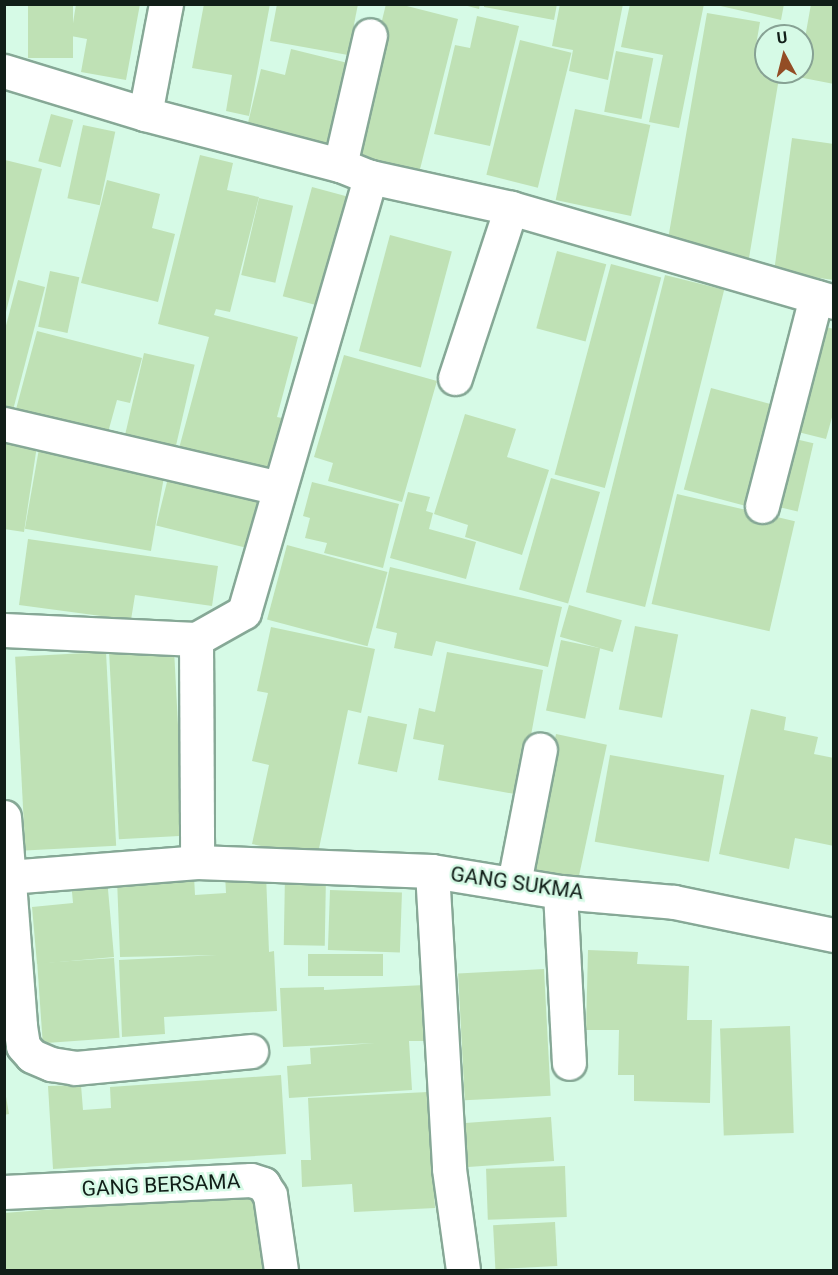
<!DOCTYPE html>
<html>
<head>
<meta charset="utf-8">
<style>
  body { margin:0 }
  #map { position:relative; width:838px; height:1275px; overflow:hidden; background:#d6fae6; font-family:Roboto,sans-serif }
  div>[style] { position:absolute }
  .building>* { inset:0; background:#bfe1b5; transform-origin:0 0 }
  .roads { filter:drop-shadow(2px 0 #86a896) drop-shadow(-2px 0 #86a896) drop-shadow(0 2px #86a896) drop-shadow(0 -2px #86a896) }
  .minor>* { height:33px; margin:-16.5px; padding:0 16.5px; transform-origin:16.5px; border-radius:16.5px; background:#fff }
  span { translate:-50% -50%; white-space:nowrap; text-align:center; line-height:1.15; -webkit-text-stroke:5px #d6fae6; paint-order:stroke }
  .street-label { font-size:21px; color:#111e18 }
  .frame { position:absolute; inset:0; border:6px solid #111e18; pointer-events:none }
  .north { position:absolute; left:754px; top:24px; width:60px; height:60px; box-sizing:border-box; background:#d6fae6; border:2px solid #87a294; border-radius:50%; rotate:353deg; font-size:16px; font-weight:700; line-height:24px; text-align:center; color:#111e18 }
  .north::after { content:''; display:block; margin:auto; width:21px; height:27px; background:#934d25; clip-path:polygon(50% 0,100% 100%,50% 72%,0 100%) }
</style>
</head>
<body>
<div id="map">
  <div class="building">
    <i style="left:28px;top:4px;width:45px;height:54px"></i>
    <i style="clip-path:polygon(76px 4px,140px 4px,126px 80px,81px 72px,87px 39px,71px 36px)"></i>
    <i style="clip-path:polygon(204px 4px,270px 4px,249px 116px,226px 111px,232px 75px,192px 68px)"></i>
    <i style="clip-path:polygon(277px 4px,358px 4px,348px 55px,270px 41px)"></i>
    <i style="clip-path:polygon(386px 4px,399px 4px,458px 19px,418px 177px,348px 160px)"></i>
    <i style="clip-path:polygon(460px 4px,480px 4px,479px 9px)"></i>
    <i style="clip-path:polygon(484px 4px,557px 4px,554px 20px,484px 7px)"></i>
    <i style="clip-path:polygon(560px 4px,623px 4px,608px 80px,569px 71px,573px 50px,552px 46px)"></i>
    <i style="clip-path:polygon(630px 4px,704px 4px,679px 128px,649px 122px,663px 55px,621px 47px)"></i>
    <i style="clip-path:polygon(712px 4px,784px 4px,781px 20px)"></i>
    <i style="clip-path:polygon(811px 4px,834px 4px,834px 84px,798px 77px,799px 72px,802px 72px,802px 55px)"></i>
    <i style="clip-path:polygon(707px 13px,760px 22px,754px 57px,766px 59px,766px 72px,780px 72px,749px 258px,667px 245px)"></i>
    <i style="clip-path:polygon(477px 16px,519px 26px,490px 146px,434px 134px,455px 45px,470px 48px)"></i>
    <i style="left:520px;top:40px;width:53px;height:139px;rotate:14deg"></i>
    <i style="clip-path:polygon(291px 49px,360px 66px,339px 154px,246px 131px,261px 69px,285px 75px)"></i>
    <i style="left:616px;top:51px;width:38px;height:62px;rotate:11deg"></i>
    <i style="left:575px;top:109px;width:77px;height:93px;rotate:12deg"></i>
    <i style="left:51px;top:114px;width:23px;height:49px;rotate:15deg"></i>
    <i style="left:83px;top:125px;width:33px;height:75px;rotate:12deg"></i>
    <i style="clip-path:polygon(792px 138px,834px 144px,834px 280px,774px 272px)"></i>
    <i style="clip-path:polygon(200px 155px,233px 163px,227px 190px,259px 197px,230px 312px,216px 309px,214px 315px,298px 337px,277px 417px,287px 419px,272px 477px,178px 452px,209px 337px,158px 324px)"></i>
    <i style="clip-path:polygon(5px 160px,42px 169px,5px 316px)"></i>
    <i style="clip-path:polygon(107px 180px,160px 194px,152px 228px,175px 234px,158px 302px,81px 283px)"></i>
    <i style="left:312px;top:187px;width:50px;height:113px;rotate:15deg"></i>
    <i style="left:259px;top:198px;width:35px;height:79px;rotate:13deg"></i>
    <i style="left:390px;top:235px;width:64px;height:120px;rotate:15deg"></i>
    <i style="left:557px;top:251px;width:51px;height:80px;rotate:15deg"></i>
    <i style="left:611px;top:264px;width:52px;height:218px;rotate:15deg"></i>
    <i style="left:50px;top:271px;width:30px;height:57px;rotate:12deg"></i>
    <i style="left:665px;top:275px;width:61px;height:327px;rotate:14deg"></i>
    <i style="clip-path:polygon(18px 280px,45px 287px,12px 414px,4px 413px,4px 333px)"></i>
    <i style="clip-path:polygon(818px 325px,834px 329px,834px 410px,826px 439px,790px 430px)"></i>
    <i style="clip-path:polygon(37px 331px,142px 358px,130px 403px,117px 400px,107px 436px,15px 413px)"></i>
    <i style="left:144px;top:353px;width:52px;height:93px;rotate:13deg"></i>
    <i style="clip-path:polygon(344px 355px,437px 381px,402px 502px,328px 481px,333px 463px,314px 457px)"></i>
    <i style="left:711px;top:388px;width:76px;height:105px;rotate:15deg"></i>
    <i style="clip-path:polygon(465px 414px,516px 429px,507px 457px,549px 470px,522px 555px,465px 537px,468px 525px,434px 514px)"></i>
    <i style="clip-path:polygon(4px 433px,38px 439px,24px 532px,4px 529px)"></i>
    <i style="left:791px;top:438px;width:23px;height:70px;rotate:13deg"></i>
    <i style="left:40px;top:443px;width:128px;height:87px;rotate:10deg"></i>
    <i style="left:169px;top:474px;width:102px;height:53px;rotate:14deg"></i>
    <i style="left:551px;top:478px;width:51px;height:116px;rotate:16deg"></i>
    <i style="clip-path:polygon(312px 482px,399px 504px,383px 568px,324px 553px,327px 543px,305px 538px,310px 518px,303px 516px)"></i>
    <i style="clip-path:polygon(408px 492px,430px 497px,426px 511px,433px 513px,429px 529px,476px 542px,466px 579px,390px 558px)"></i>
    <i style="left:677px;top:494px;width:121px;height:113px;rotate:13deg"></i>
    <i style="clip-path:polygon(28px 539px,218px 566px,212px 606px,135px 595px,131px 620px,19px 605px)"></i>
    <i style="left:287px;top:545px;width:104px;height:77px;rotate:15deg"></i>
    <i style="clip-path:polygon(390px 567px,562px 607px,548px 667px,436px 641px,432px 656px,394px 648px,397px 633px,376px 628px)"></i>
    <i style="left:569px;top:605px;width:55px;height:33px;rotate:16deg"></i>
    <i style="left:635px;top:626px;width:44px;height:85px;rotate:11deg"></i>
    <i style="clip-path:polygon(271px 627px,375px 649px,361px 713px,348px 710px,317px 858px,252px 844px,269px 765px,252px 761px,268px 693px,257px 691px)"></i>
    <i style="left:561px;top:640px;width:40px;height:72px;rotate:12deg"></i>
    <i style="left:174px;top:649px;width:187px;height:65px;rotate:87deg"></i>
    <i style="left:106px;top:652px;width:194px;height:91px;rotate:87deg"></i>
    <i style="clip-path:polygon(447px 652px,543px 670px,520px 795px,438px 780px,444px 745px,413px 739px,419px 708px,435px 712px)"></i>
    <i style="clip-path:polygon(751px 709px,786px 717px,784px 730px,818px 737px,814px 754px,834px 758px,834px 846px,795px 838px,789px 869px,719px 854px)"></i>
    <i style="left:368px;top:716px;width:40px;height:49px;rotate:12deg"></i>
    <i style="left:556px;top:734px;width:52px;height:146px;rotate:12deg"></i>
    <i style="left:610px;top:755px;width:116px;height:88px;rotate:10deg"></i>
    <i style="clip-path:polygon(266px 874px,269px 952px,274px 951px,277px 1011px,164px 1017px,165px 1034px,122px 1037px,119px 960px,217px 955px,120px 957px,117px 879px,194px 876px,195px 895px,226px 893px,225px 875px)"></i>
    <i style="left:285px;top:874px;width:41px;height:71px;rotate:1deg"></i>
    <i style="clip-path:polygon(107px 878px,114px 957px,37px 964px,32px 907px,73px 903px,71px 881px)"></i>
    <i style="left:330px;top:890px;width:72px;height:60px;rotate:2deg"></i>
    <i style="clip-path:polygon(588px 950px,638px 952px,637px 964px,689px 966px,687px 1020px,712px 1020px,710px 1103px,634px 1101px,634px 1075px,618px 1075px,619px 1030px,586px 1030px)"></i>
    <i style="left:308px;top:954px;width:75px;height:22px"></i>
    <i style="left:114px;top:958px;width:80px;height:77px;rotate:86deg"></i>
    <i style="left:544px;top:969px;width:127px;height:86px;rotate:87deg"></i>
    <i style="clip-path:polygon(425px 985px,428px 1041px,409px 1041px,412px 1090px,289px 1098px,287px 1066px,311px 1064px,310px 1048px,375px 1043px,283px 1047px,280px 988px,324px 987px,324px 990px)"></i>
    <i style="left:790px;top:1026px;width:107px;height:70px;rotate:88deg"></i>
    <i style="clip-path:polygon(281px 1075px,286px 1154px,53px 1169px,48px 1086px,81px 1085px,83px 1110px,111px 1108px,110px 1087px)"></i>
    <i style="clip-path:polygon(4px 1085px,9px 1114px,4px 1115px)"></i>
    <i style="clip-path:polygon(428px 1092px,435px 1208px,354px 1212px,352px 1184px,302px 1187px,301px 1160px,311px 1160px,308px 1098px)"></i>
    <i style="left:551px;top:1117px;width:44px;height:93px;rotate:86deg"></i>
    <i style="left:565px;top:1166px;width:51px;height:79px;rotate:88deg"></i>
    <i style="clip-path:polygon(259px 1193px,265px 1270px,4px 1270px,4px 1213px)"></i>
    <i style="left:555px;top:1222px;width:44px;height:62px;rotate:87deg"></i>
  </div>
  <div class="roads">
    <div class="minor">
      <i style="left:4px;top:71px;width:147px;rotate:17deg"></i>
      <i style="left:145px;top:114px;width:202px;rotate:14.7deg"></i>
      <i style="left:340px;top:165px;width:32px;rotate:22deg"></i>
      <i style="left:370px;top:177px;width:144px;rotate:12.4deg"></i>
      <i style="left:511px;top:208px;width:336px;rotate:16.2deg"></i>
      <i style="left:145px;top:114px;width:112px;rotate:-79.2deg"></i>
      <i style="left:340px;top:165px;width:133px;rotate:-77deg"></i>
      <i style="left:455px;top:378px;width:179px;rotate:-71.8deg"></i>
      <i style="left:4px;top:424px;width:282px;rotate:13.1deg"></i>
      <i style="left:762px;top:506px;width:216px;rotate:-75.5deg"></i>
      <i style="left:4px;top:630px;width:192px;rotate:2.7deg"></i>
      <i style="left:196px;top:639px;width:55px;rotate:-29.4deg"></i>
      <i style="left:244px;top:612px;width:453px;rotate:-73.8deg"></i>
      <i style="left:196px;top:639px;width:223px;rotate:89.7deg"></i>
      <i style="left:4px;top:817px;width:210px;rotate:85.6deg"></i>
      <i style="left:20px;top:1026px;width:20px;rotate:81deg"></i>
      <i style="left:23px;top:1046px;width:13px;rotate:48deg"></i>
      <i style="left:32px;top:1056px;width:21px;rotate:23deg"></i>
      <i style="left:51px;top:1064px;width:24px;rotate:9deg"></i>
      <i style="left:75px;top:1068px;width:177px;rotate:-5.5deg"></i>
      <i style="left:432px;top:871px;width:298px;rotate:86.7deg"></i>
      <i style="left:449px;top:1169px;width:102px;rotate:82.1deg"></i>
      <i style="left:8px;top:877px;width:190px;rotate:-4.5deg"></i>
      <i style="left:197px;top:862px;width:235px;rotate:2.2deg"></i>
      <i style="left:432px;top:871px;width:130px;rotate:9.3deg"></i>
      <i style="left:560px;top:892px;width:114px;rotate:5deg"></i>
      <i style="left:674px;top:902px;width:163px;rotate:11.7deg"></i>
      <i style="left:514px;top:883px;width:136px;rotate:-79deg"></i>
      <i style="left:560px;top:892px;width:171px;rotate:87deg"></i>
      <i style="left:4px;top:1192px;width:247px;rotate:-2.8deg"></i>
      <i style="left:251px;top:1180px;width:13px;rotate:18deg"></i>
      <i style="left:263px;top:1184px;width:13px;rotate:58deg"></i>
      <i style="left:270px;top:1195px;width:76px;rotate:81.7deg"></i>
    </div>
  </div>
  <div class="street-label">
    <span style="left:517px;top:883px;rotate:8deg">GANG SUKMA</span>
    <span style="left:161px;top:1185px;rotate:-3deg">GANG BERSAMA</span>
  </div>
  <div class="frame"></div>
  <div class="north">U</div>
</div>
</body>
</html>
